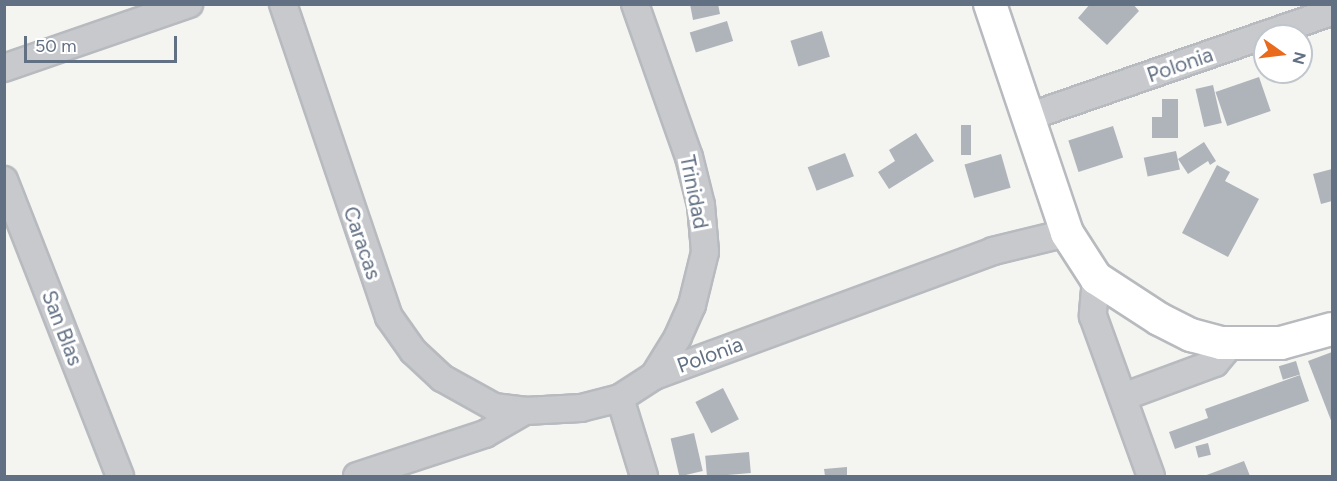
<!DOCTYPE html>
<html>
<head>
<meta charset="utf-8">
<style>
  body { margin:0 }
  #map { position:relative; width:1337px; height:481px; overflow:hidden; background:#f4f5f0; font-family:Figtree,sans-serif }
  div>[style] { position:absolute }
  .building>* { inset:0; background:#afb4bb; transform-origin:0 0 }
  .roads { filter:drop-shadow(2px 0 #b7babe) drop-shadow(-2px 0 #b7babe) drop-shadow(0 2px #b7babe) drop-shadow(0 -2px #b7babe) }
  .minor>* { height:26px; margin:-13px; padding:0 13px; transform-origin:13px; border-radius:13px; background:#c7c9cd }
  .major>* { height:32px; margin:-16px; padding:0 16px; transform-origin:16px; border-radius:16px; background:#fff }
  span { translate:-50% -50%; white-space:nowrap; text-align:center; line-height:1.15; -webkit-text-stroke:6px #fff; paint-order:stroke }
  .street-label { font-size:21px; color:#627083 }
  .frame { position:absolute; inset:0; border:6px solid #627083; pointer-events:none }
  .north { position:absolute; left:1253px; top:24px; width:60px; height:60px; box-sizing:border-box; background:#fff; border:2px solid #c0c6cd; border-radius:50%; rotate:104deg; font-size:16px; font-weight:700; line-height:24px; text-align:center; color:#627083 }
  .north::after { content:''; display:block; margin:auto; width:21px; height:27px; background:#e96a1c; clip-path:polygon(50% 0,100% 100%,50% 72%,0 100%) }
  .scale { position:absolute; left:24px; top:36px; width:153px; height:27px; box-sizing:border-box; border:3px solid #627083; border-top:0; padding-left:8px; font-size:18px; line-height:21px; white-space:nowrap; color:#627083; -webkit-text-stroke:4px #fff; paint-order:stroke }
</style>
</head>
<body>
<div id="map">
  <div class="building">
    <i style="clip-path:polygon(690px 4px,718px 4px,720px 14px,693px 20px)"></i>
    <i style="clip-path:polygon(1090px 4px,1133px 4px,1139px 11px,1107px 45px,1078px 18px)"></i>
    <i style="left:727px;top:21px;width:21px;height:39px;rotate:73deg"></i>
    <i style="left:822px;top:31px;width:27px;height:33px;rotate:73deg"></i>
    <i style="left:1259px;top:77px;width:36px;height:46px;rotate:71deg"></i>
    <i style="left:1213px;top:85px;width:39px;height:18px;rotate:77deg"></i>
    <i style="clip-path:polygon(1162px 99px,1178px 99px,1178px 138px,1152px 138px,1152px 117px,1162px 117px)"></i>
    <i style="left:961px;top:125px;width:10px;height:30px"></i>
    <i style="left:1113px;top:126px;width:33px;height:47px;rotate:72deg"></i>
    <i style="clip-path:polygon(916px 133px,934px 161px,889px 189px,878px 172px,895px 161px,889px 150px)"></i>
    <i style="clip-path:polygon(1204px 142px,1216px 161px,1210px 165px,1208px 161px,1188px 174px,1178px 159px)"></i>
    <i style="left:1176px;top:151px;width:19px;height:33px;rotate:78deg"></i>
    <i style="left:845px;top:153px;width:25px;height:40px;rotate:69deg"></i>
    <i style="left:1001px;top:154px;width:35px;height:38px;rotate:74deg"></i>
    <i style="clip-path:polygon(1217px 165px,1230px 172px,1225px 181px,1259px 199px,1228px 257px,1182px 233px)"></i>
    <i style="clip-path:polygon(1332px 169px,1332px 201px,1321px 204px,1313px 174px)"></i>
    <i style="clip-path:polygon(1332px 352px,1332px 423px,1308px 361px)"></i>
    <i style="left:1296px;top:361px;width:14px;height:18px;rotate:73deg"></i>
    <i style="clip-path:polygon(1300px 375px,1309px 401px,1175px 449px,1169px 432px,1208px 418px,1205px 409px)"></i>
    <i style="left:723px;top:388px;width:35px;height:31px;rotate:63deg"></i>
    <i style="left:694px;top:433px;width:39px;height:24px;rotate:77deg"></i>
    <i style="left:1208px;top:443px;width:12px;height:13px;rotate:76deg"></i>
    <i style="left:749px;top:452px;width:21px;height:44px;rotate:85deg"></i>
    <i style="clip-path:polygon(1244px 461px,1250px 476px,1204px 476px)"></i>
    <i style="clip-path:polygon(847px 467px,847px 476px,825px 476px,824px 469px)"></i>
  </div>
  <div class="roads">
    <div class="minor">
      <i style="left:283px;top:4px;width:330px;rotate:71.3deg"></i>
      <i style="left:389px;top:317px;width:42px;rotate:54.8deg"></i>
      <i style="left:413px;top:351px;width:40px;rotate:43deg"></i>
      <i style="left:442px;top:378px;width:60px;rotate:29.1deg"></i>
      <i style="left:494px;top:407px;width:31px;rotate:7deg"></i>
      <i style="left:635px;top:4px;width:162px;rotate:70.6deg"></i>
      <i style="left:689px;top:157px;width:49px;rotate:76deg"></i>
      <i style="left:701px;top:205px;width:47px;rotate:85.1deg"></i>
      <i style="left:705px;top:252px;width:55px;rotate:103.8deg"></i>
      <i style="left:692px;top:305px;width:35px;rotate:114deg"></i>
      <i style="left:678px;top:337px;width:46px;rotate:121.6deg"></i>
      <i style="left:4px;top:68px;width:196px;rotate:-19.1deg"></i>
      <i style="left:1028px;top:117px;width:322px;rotate:-19.1deg"></i>
      <i style="left:4px;top:180px;width:318px;rotate:68.6deg"></i>
      <i style="left:1096px;top:278px;width:38px;rotate:95deg"></i>
      <i style="left:1093px;top:316px;width:170px;rotate:70.1deg"></i>
      <i style="left:1123px;top:397px;width:98px;rotate:-20.3deg"></i>
      <i style="left:1215px;top:363px;width:25px;rotate:-50deg"></i>
      <i style="left:620px;top:398px;width:82px;rotate:72.9deg"></i>
      <i style="left:357px;top:476px;width:135px;rotate:-18.2deg"></i>
      <i style="left:485px;top:434px;width:46px;rotate:-29.9deg"></i>
      <i style="left:525px;top:411px;width:56px;rotate:-3.1deg"></i>
      <i style="left:581px;top:408px;width:40px;rotate:-14.4deg"></i>
      <i style="left:620px;top:398px;width:40px;rotate:-32.9deg"></i>
      <i style="left:654px;top:376px;width:361px;rotate:-20.2deg"></i>
      <i style="left:993px;top:251px;width:76px;rotate:-13.7deg"></i>
    </div>
    <div class="major">
      <i style="left:990px;top:4px;width:242px;rotate:71.4deg"></i>
      <i style="left:1067px;top:233px;width:54px;rotate:57.2deg"></i>
      <i style="left:1096px;top:278px;width:75px;rotate:33.1deg"></i>
      <i style="left:1159px;top:319px;width:36px;rotate:27deg"></i>
      <i style="left:1191px;top:335px;width:31px;rotate:15deg"></i>
      <i style="left:1221px;top:343px;width:60px"></i>
      <i style="left:1281px;top:343px;width:53px;rotate:-15.4deg"></i>
    </div>
  </div>
  <div class="street-label">
    <span style="left:1180px;top:65px;rotate:-19deg">Polonia</span>
    <span style="left:694px;top:192px;rotate:79deg">Trinidad</span>
    <span style="left:362px;top:243px;rotate:71deg">Caracas</span>
    <span style="left:62px;top:328px;rotate:69deg">San Blas</span>
    <span style="left:710px;top:355px;rotate:-20deg">Polonia</span>
  </div>
  <div class="frame"></div>
  <div class="north">N</div>
  <div class="scale">50 m</div>
</div>
</body>
</html>
